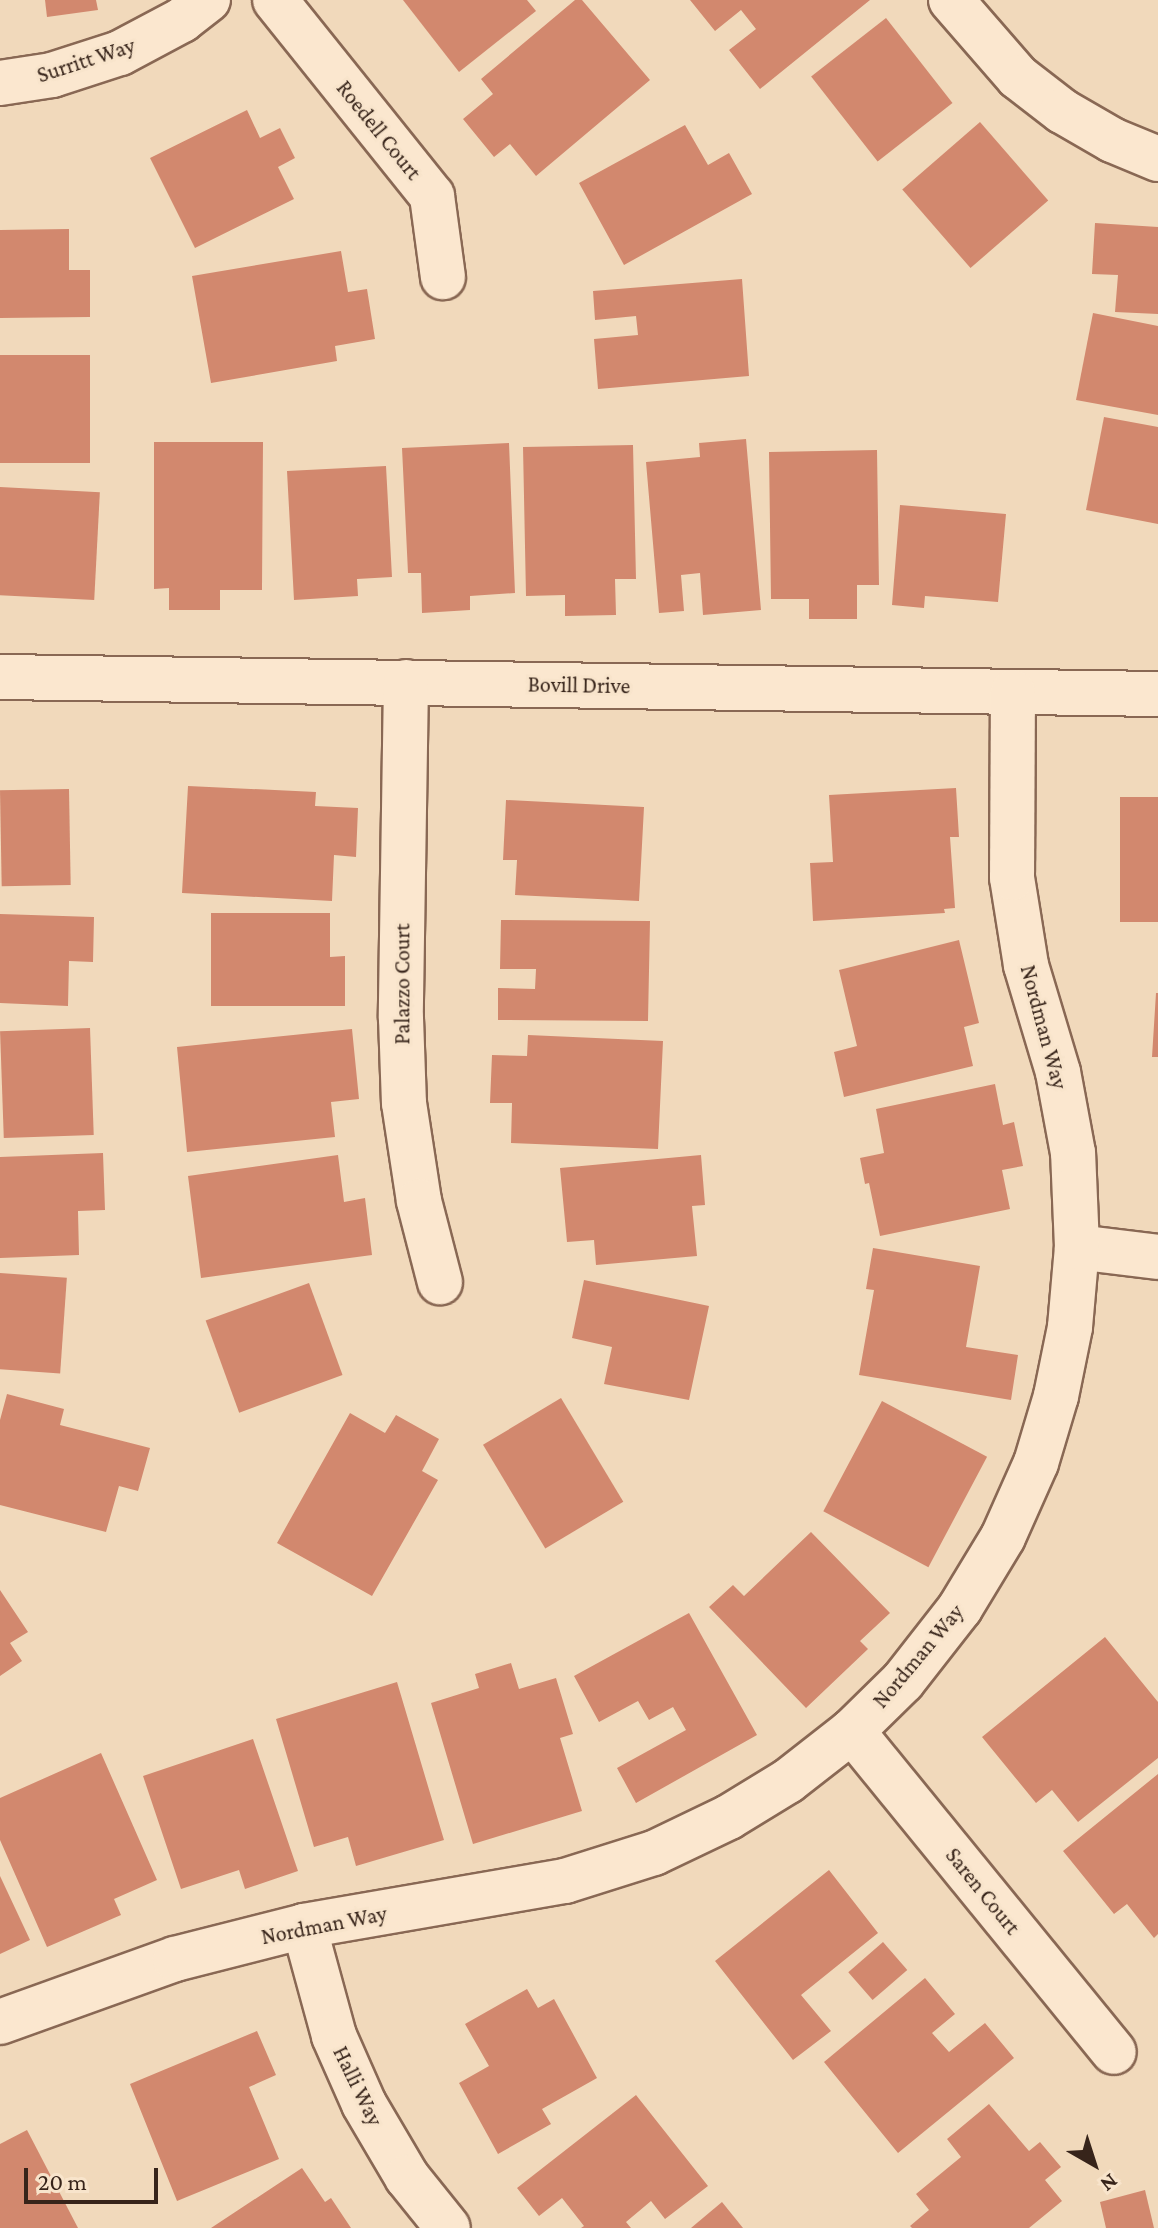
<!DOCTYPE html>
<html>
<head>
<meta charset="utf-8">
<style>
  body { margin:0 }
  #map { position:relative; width:1158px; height:2228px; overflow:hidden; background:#f1d9bb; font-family:"Crimson Pro",serif }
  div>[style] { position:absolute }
  .building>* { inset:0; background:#d2886e; transform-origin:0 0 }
  .roads { filter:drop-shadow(2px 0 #896854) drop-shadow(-2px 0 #896854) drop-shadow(0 2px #896854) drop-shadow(0 -2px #896854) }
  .minor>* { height:44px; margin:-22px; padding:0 22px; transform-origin:22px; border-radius:22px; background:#fbe7cf }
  span { translate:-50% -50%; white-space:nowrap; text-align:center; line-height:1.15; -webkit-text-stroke:6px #f8e4cb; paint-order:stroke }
  .street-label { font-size:22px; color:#37241a }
  .north { position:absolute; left:1054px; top:2124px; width:80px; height:80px; -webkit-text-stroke:6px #f8e4cb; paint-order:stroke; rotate:141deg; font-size:22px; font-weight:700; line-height:32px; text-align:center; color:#37241a }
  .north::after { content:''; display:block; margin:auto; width:28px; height:36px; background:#37241a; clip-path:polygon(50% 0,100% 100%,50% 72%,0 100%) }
  .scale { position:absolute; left:24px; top:2168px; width:134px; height:36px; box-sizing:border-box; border:4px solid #37241a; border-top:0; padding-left:10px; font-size:24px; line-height:28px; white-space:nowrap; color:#37241a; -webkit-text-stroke:6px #f8e4cb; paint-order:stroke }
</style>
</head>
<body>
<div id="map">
  <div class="building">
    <i style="clip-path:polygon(45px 0,96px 0,98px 10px,47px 17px)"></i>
    <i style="clip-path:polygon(403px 0,527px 0,536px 11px,459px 72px)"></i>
    <i style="clip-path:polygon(575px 0,582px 0,650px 80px,536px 176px,510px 144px,494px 157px,463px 119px,493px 94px,481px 79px)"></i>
    <i style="clip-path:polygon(690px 0,870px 0,760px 89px,729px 50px,756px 29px,741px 10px,715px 31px)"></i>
    <i style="left:886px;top:18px;width:108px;height:95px;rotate:52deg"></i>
    <i style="clip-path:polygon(247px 110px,260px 138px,280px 128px,295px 158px,278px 167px,294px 199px,195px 248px,150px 158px)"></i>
    <i style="left:980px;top:122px;width:104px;height:103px;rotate:49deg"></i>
    <i style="clip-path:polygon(685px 125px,708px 165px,729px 153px,752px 194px,624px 265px,579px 183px)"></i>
    <i style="clip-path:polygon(1095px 223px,1158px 227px,1158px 314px,1115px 312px,1118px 275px,1092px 274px)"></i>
    <i style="clip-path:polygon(69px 229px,69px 270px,90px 270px,90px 317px,0 318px,0 230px)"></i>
    <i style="clip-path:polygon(341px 251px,348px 292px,367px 289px,375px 339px,335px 346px,337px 361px,211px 383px,192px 276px)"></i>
    <i style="clip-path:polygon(742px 279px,749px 376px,598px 389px,594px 339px,638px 335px,636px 316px,595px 320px,593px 291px)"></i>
    <i style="clip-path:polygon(1093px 313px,1158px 326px,1158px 415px,1076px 400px)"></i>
    <i style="left:0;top:355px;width:90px;height:108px"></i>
    <i style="clip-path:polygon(1104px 417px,1158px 427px,1158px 524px,1086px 510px)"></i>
    <i style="clip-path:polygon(746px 439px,761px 610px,703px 615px,700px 573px,681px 575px,684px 611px,659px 613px,646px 462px,700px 457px,699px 443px)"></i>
    <i style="clip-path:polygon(154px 442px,263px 442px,262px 590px,220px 590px,220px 610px,169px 610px,169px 588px,154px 589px)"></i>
    <i style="clip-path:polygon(509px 443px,515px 593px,470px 596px,470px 610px,422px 613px,421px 573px,408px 573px,402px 448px)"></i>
    <i style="clip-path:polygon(633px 445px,636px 579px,615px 579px,616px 615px,565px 616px,565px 595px,526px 596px,523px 447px)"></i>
    <i style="clip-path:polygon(877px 450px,879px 585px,857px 585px,857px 619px,809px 619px,809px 599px,771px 599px,769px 452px)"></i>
    <i style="clip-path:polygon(386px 466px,392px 577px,357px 579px,358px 596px,294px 600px,287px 471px)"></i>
    <i style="left:0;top:487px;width:100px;height:108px;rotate:3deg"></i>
    <i style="clip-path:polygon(900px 505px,1006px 514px,998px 602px,925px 596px,924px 608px,892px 605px)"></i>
    <i style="clip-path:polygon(188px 786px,316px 792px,315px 806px,358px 808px,356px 857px,334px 855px,332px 901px,182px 893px)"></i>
    <i style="clip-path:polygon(956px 788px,959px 837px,950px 837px,955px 908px,944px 909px,945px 913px,813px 921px,810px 863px,833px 862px,829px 795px)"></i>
    <i style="left:69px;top:789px;width:96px;height:69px;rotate:89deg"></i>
    <i style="left:1158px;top:797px;width:125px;height:38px;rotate:90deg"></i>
    <i style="clip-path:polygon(506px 800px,644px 807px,639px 901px,515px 895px,517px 860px,503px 860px)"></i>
    <i style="clip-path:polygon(211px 913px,330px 913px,330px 957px,345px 956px,345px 1006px,211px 1006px)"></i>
    <i style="clip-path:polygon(0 914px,94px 917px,93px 962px,69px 961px,68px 1006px,0 1003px)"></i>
    <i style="clip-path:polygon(501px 920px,650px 921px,648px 1021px,498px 1020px,498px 988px,535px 989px,536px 969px,500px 969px)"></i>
    <i style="clip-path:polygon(959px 940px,979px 1023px,964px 1027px,973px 1066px,844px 1097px,834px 1052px,857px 1046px,839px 970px)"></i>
    <i style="clip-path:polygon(1156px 993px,1158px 993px,1158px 1057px,1152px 1057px)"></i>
    <i style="left:90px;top:1028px;width:107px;height:90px;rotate:88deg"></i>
    <i style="clip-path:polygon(352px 1029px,359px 1099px,331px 1102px,335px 1137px,187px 1152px,177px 1047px)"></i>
    <i style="clip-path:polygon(528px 1035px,663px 1041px,658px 1149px,511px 1143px,512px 1103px,490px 1103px,492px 1055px,527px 1056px)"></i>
    <i style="clip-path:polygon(995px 1084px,1003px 1125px,1014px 1122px,1023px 1166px,1002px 1170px,1010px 1209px,880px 1236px,869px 1183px,865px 1184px,860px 1158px,884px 1153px,876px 1109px)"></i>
    <i style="clip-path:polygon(103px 1153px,105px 1210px,78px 1211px,79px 1255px,0 1258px,0 1157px)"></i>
    <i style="clip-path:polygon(338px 1155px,344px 1202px,365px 1198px,372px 1255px,201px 1278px,188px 1176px)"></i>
    <i style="clip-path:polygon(701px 1155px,705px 1205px,692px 1206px,697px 1256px,596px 1265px,594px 1240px,567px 1242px,560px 1168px)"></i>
    <i style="clip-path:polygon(873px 1248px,980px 1266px,966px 1347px,1018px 1355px,1011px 1400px,859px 1375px,874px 1290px,866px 1289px)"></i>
    <i style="left:0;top:1273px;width:67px;height:96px;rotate:4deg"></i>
    <i style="clip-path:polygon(584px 1280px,709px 1306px,689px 1400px,604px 1384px,612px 1347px,572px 1338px)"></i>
    <i style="left:309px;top:1283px;width:98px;height:110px;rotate:70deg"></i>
    <i style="clip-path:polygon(7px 1394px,64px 1409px,60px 1425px,150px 1448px,138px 1491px,119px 1486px,106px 1532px,0 1505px,0 1420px)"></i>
    <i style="left:561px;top:1398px;width:121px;height:91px;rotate:59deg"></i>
    <i style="left:882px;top:1401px;width:119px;height:125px;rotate:28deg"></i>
    <i style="clip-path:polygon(350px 1413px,385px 1433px,396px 1415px,439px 1439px,422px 1471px,438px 1480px,372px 1596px,277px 1543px)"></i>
    <i style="clip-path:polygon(811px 1532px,890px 1613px,860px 1641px,868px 1649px,806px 1708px,709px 1607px,733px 1585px,744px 1596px)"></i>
    <i style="clip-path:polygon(0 1590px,28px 1632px,10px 1643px,22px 1661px,0 1676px)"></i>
    <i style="clip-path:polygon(689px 1613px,757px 1735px,636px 1803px,617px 1768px,686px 1730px,673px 1707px,649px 1720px,638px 1701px,599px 1722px,574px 1676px)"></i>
    <i style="clip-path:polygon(1105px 1637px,1158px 1702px,1158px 1758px,1078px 1822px,1052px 1790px,1036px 1803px,982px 1737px)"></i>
    <i style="clip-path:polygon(511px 1663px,519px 1689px,556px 1678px,573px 1734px,560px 1738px,582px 1811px,473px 1844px,431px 1703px,479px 1688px,475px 1674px)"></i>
    <i style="clip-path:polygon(397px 1682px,444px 1840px,356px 1866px,348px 1837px,314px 1847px,276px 1719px)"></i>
    <i style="clip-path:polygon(253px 1739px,298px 1871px,245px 1889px,239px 1870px,181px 1889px,143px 1776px)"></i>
    <i style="clip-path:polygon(101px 1753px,157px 1880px,114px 1899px,121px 1915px,47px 1947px,0 1840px,0 1798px)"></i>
    <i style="clip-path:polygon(1158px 1774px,1158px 1934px,1154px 1938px,1127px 1904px,1114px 1914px,1063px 1851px)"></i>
    <i style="clip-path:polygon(829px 1870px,878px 1933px,801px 1995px,831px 2031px,793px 2060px,715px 1961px)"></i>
    <i style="clip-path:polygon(0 1876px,30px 1940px,0 1954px)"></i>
    <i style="left:883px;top:1942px;width:37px;height:46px;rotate:49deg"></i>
    <i style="clip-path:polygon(925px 1978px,955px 2014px,932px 2033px,949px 2052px,985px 2023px,1014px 2058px,898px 2153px,824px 2062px)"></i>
    <i style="clip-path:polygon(527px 1989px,538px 2008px,554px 1999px,597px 2078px,542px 2109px,551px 2124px,498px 2154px,459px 2083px,489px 2066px,465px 2024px)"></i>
    <i style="clip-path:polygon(257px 2031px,276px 2075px,249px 2087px,279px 2159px,177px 2201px,130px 2084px)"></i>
    <i style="clip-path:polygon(636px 2095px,708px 2186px,665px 2219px,651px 2201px,626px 2222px,631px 2228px,581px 2228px,584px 2226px,562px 2198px,539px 2216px,517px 2188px)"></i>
    <i style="clip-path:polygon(989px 2104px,1029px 2151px,1040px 2142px,1061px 2167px,1045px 2180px,1062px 2201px,1029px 2228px,912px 2228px,910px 2226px,929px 2210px,916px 2194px,961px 2157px,947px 2139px)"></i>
    <i style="clip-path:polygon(27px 2130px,78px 2228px,0 2228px,0 2144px)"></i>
    <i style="clip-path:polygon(302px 2168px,325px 2202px,331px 2198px,351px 2228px,211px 2228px)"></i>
    <i style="clip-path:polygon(1145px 2190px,1154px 2228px,1106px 2228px,1100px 2202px)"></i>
    <i style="clip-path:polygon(722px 2202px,743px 2228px,691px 2228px)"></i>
  </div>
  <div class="roads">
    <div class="minor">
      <i style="left:275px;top:0;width:251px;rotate:51.3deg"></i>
      <i style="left:432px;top:196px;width:82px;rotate:82.3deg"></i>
      <i style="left:951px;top:0;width:102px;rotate:49deg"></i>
      <i style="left:1018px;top:77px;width:56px;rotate:37.7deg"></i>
      <i style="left:1062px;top:111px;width:58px;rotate:30.1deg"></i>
      <i style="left:1112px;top:140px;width:50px;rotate:22.4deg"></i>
      <i style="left:0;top:83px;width:53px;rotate:-8.7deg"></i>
      <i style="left:52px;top:75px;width:71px;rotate:-17.9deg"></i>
      <i style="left:120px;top:53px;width:70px;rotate:-28deg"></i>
      <i style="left:182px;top:20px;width:33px;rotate:-38deg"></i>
      <i style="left:0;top:677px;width:1158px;rotate:0.84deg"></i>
      <i style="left:406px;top:682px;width:336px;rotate:90.9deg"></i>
      <i style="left:401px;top:1018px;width:85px;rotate:88deg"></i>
      <i style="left:404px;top:1103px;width:99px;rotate:81.3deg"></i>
      <i style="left:419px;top:1201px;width:84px;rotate:75.5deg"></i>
      <i style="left:1077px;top:1247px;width:82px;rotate:7deg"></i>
      <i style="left:852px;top:1731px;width:414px;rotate:50.8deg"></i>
      <i style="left:304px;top:1926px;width:114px;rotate:74.7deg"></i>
      <i style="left:334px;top:2036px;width:74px;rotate:66.2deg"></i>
      <i style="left:364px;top:2104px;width:85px;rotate:59.5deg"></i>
      <i style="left:407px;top:2177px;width:65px;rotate:51.2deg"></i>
      <i style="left:0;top:2022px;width:186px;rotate:-19.8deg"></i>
      <i style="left:175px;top:1959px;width:133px;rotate:-14.3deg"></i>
      <i style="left:304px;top:1926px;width:265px;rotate:-9.8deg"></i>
      <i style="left:565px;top:1881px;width:93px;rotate:-17.5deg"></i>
      <i style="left:654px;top:1853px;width:83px;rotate:-25.6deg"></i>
      <i style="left:729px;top:1817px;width:69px;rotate:-31.4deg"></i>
      <i style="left:788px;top:1781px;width:81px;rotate:-38deg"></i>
      <i style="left:852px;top:1731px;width:71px;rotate:-44.4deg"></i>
      <i style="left:903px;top:1681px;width:93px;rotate:-52deg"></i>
      <i style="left:960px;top:1608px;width:83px;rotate:-58.8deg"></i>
      <i style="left:1003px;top:1537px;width:81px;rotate:-66deg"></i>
      <i style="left:1036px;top:1463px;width:70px;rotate:-73.4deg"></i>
      <i style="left:1056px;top:1396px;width:70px;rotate:-78.5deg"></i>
      <i style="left:1070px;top:1327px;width:80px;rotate:-85deg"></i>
      <i style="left:1077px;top:1247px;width:94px;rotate:-92.4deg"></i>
      <i style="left:1073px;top:1153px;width:82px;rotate:-100.5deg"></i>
      <i style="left:1058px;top:1072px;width:112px;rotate:-106.7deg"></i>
      <i style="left:1026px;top:965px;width:88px;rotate:-99.1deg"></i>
      <i style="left:1012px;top:878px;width:186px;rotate:-89.7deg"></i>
    </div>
  </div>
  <div class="street-label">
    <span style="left:86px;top:60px;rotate:-18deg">Surritt Way</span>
    <span style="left:379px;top:130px;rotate:51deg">Roedell Court</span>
    <span style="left:579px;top:685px;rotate:1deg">Bovill Drive</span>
    <span style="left:402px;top:984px;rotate:-90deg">Palazzo Court</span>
    <span style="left:1044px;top:1027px;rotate:75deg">Nordman Way</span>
    <span style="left:918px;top:1656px;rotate:-50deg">Nordman Way</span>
    <span style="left:983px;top:1891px;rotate:51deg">Saren Court</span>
    <span style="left:324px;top:1925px;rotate:-11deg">Nordman Way</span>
    <span style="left:358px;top:2086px;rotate:64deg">Halli Way</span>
  </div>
  <div class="north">N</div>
  <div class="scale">20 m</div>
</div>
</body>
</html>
